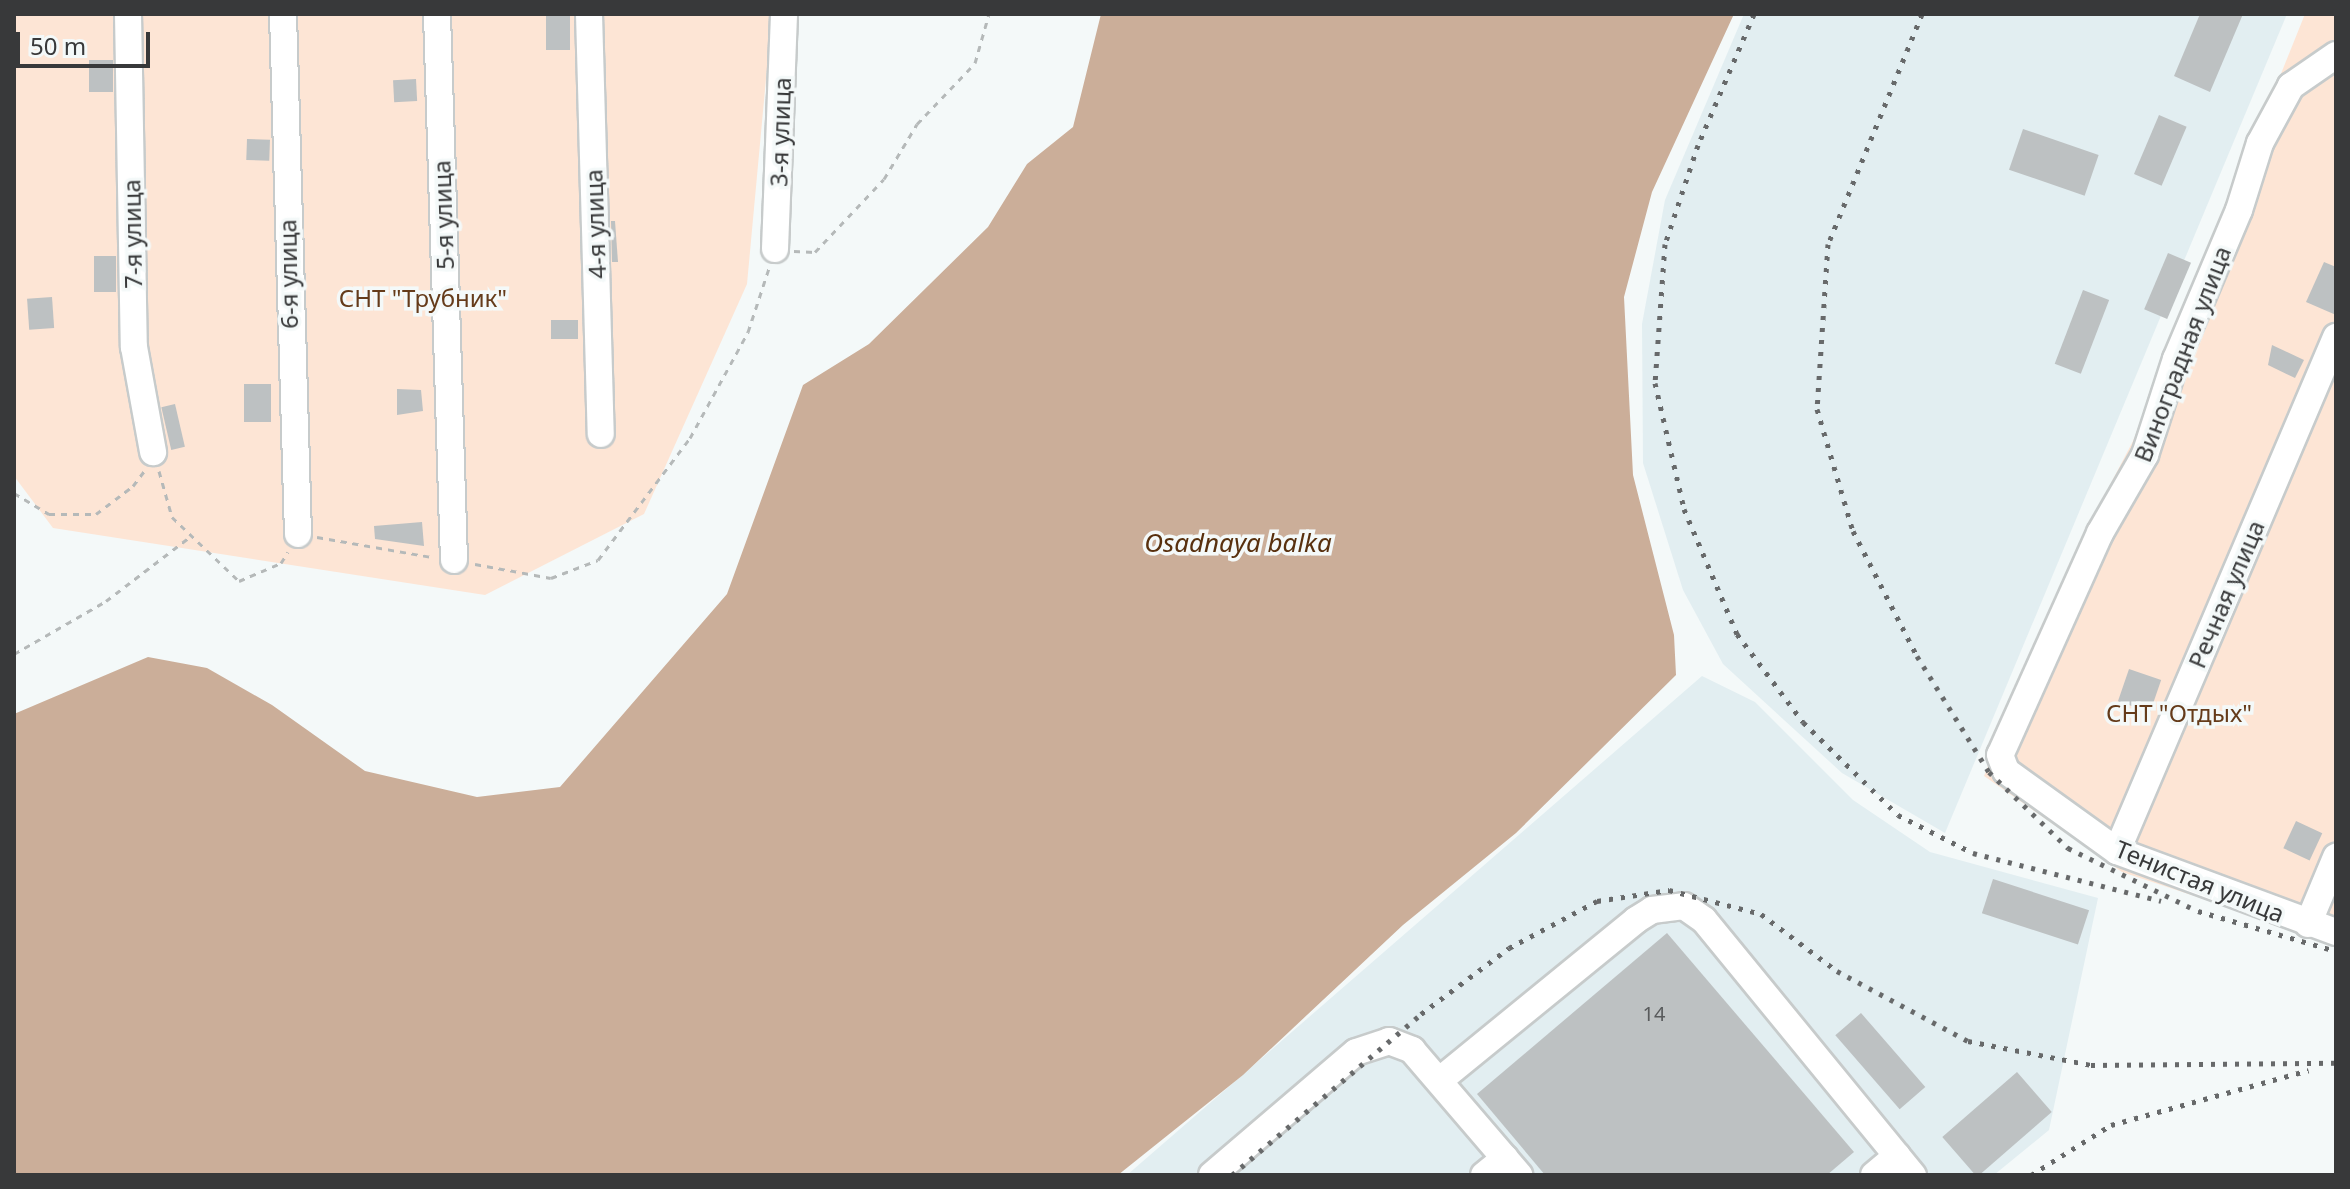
<!DOCTYPE html>
<html>
<head>
<meta charset="utf-8">
<style>
  body { margin:0 }
  #map { position:relative; width:2350px; height:1189px; overflow:hidden; background:#f4f9f9; font-family:"Noto Sans",sans-serif }
  div>[style] { position:absolute }
  .built>* { inset:0; background:#e2eef1 }
  .green>* { inset:0; background:#fde5d5 }
  .water>* { inset:0; background:#cbae99 }
  .building>* { inset:0; background:#bdc1c2; transform-origin:0 0 }
  .path>* { height:3px; margin-top:-1.5px; transform-origin:0; background:repeating-linear-gradient(90deg,#b5b9b9 0 6px,transparent 0 12px) }
  .roads { filter:drop-shadow(2px 0 #c7cbcb) drop-shadow(-2px 0 #c7cbcb) drop-shadow(0 2px #c7cbcb) drop-shadow(0 -2px #c7cbcb) }
  .minor>* { height:26px; margin:-13px; padding:0 13px; transform-origin:13px; border-radius:13px; background:#fff }
  .rail>* { height:5px; margin-top:-2.5px; transform-origin:0; background:repeating-linear-gradient(90deg,#67696a 0 4px,transparent 0 12px) }
  span { translate:-50% -50%; white-space:nowrap; text-align:center; line-height:1.15; -webkit-text-stroke:7px #f4f9f9; paint-order:stroke }
  .number-label { font-size:20px; color:#595b5c }
  .number-label span { -webkit-text-stroke-width:0 }
  .street-label { font-size:24px; color:#38393a }
  .park-label { font-size:24px; color:#653b1a }
  .water-label { font-size:26px; color:#58300e; font-style:italic }
  .frame { position:absolute; inset:0; border:16px solid #38393a; pointer-events:none }
  .scale { position:absolute; left:16px; top:32px; width:134px; height:36px; box-sizing:border-box; border:4px solid #38393a; border-top:0; padding-left:10px; font-size:24px; line-height:28px; white-space:nowrap; color:#38393a; -webkit-text-stroke:6px #f4f9f9; paint-order:stroke }
</style>
</head>
<body>
<div id="map">
  <div class="built">
    <i style="clip-path:polygon(1744px 14px,2287px 14px,1945px 833px,1842px 773px,1723px 664px,1683px 590px,1643px 463px,1642px 324px,1665px 200px)"></i>
    <i style="clip-path:polygon(1702px 676px,1755px 702px,1853px 800px,1930px 852px,2098px 898px,2049px 1130px,1994px 1175px,1127px 1175px)"></i>
  </div>
  <div class="green">
    <i style="clip-path:polygon(14px 14px,772px 14px,747px 284px,644px 514px,485px 595px,53px 528px,14px 476px)"></i>
    <i style="clip-path:polygon(2305px 14px,2336px 14px,2336px 943px,2122px 872px,1984px 776px,2075px 552px,2133px 441px)"></i>
  </div>
  <div class="water">
    <i style="clip-path:polygon(1101px 14px,1734px 14px,1652px 192px,1624px 297px,1633px 475px,1674px 635px,1676px 675px,1516px 833px,1403px 925px,1243px 1075px,1118px 1175px,14px 1175px,14px 714px,148px 657px,207px 668px,272px 705px,365px 771px,477px 797px,560px 787px,727px 594px,803px 385px,869px 344px,988px 227px,1027px 164px,1073px 127px)"></i>
  </div>
  <div class="building">
    <i style="clip-path:polygon(2200px 14px,2243px 14px,2210px 92px,2174px 76px)"></i>
    <i style="left:546px;top:16px;width:24px;height:34px"></i>
    <i style="left:113px;top:60px;width:32px;height:24px;rotate:90deg"></i>
    <i style="left:416px;top:79px;width:22px;height:23px;rotate:87deg"></i>
    <i style="left:2159px;top:115px;width:30px;height:64px;rotate:23deg"></i>
    <i style="left:2023px;top:129px;width:80px;height:43px;rotate:19deg"></i>
    <i style="left:247px;top:139px;width:23px;height:21px;rotate:2deg"></i>
    <i style="clip-path:polygon(611px 221px,615px 221px,618px 262px,612px 262px)"></i>
    <i style="left:2168px;top:253px;width:25px;height:61px;rotate:23deg"></i>
    <i style="left:116px;top:256px;width:36px;height:22px;rotate:90deg"></i>
    <i style="clip-path:polygon(2324px 262px,2336px 267px,2336px 315px,2306px 302px)"></i>
    <i style="left:2083px;top:290px;width:28px;height:79px;rotate:21deg"></i>
    <i style="left:52px;top:297px;width:31px;height:25px;rotate:86deg"></i>
    <i style="left:578px;top:320px;width:19px;height:27px;rotate:90deg"></i>
    <i style="clip-path:polygon(2272px 345px,2304px 360px,2295px 378px,2268px 365px)"></i>
    <i style="left:244px;top:384px;width:27px;height:38px"></i>
    <i style="clip-path:polygon(397px 389px,421px 390px,423px 411px,397px 415px)"></i>
    <i style="left:175px;top:404px;width:44px;height:14px;rotate:77deg"></i>
    <i style="clip-path:polygon(422px 522px,424px 546px,375px 539px,374px 526px)"></i>
    <i style="left:2129px;top:669px;width:34px;height:34px;rotate:19deg"></i>
    <i style="left:2296px;top:821px;width:29px;height:30px;rotate:25deg"></i>
    <i style="left:1993px;top:879px;width:101px;height:36px;rotate:18deg"></i>
    <i style="clip-path:polygon(1667px 933px,1854px 1152px,1827px 1175px,1545px 1175px,1477px 1094px)"></i>
    <i style="left:1861px;top:1013px;width:98px;height:34px;rotate:49deg"></i>
    <i style="left:2017px;top:1072px;width:53px;height:99px;rotate:49deg"></i>
  </div>
  <div class="path">
    <i style="left:794px;top:251px;width:21px;rotate:3deg"></i>
    <i style="left:815px;top:252px;width:100px;rotate:-46.6deg"></i>
    <i style="left:884px;top:179px;width:64px;rotate:-59deg"></i>
    <i style="left:917px;top:124px;width:84px;rotate:-46.4deg"></i>
    <i style="left:975px;top:63px;width:51px;rotate:-74.1deg"></i>
    <i style="left:159px;top:471px;width:48px;rotate:74.2deg"></i>
    <i style="left:172px;top:517px;width:93px;rotate:43.7deg"></i>
    <i style="left:239px;top:581px;width:46px;rotate:-23.2deg"></i>
    <i style="left:281px;top:563px;width:13px;rotate:-58deg"></i>
    <i style="left:14px;top:493px;width:41px;rotate:31deg"></i>
    <i style="left:49px;top:514px;width:47px"></i>
    <i style="left:96px;top:514px;width:46px;rotate:-37.1deg"></i>
    <i style="left:133px;top:486px;width:20px;rotate:-53deg"></i>
    <i style="left:317px;top:537px;width:117px;rotate:9.9deg"></i>
    <i style="left:475px;top:564px;width:77px;rotate:10.4deg"></i>
    <i style="left:551px;top:578px;width:50px;rotate:-21deg"></i>
    <i style="left:598px;top:560px;width:153px;rotate:-53deg"></i>
    <i style="left:690px;top:438px;width:121px;rotate:-61.3deg"></i>
    <i style="left:748px;top:332px;width:67px;rotate:-71.8deg"></i>
    <i style="left:14px;top:654px;width:106px;rotate:-29.9deg"></i>
    <i style="left:106px;top:601px;width:107px;rotate:-37.4deg"></i>
  </div>
  <div class="roads">
    <div class="minor">
      <i style="left:128px;top:14px;width:333px;rotate:89deg"></i>
      <i style="left:134px;top:347px;width:107px;rotate:79.7deg"></i>
      <i style="left:283px;top:14px;width:520px;rotate:88.35deg"></i>
      <i style="left:437px;top:14px;width:546px;rotate:88.22deg"></i>
      <i style="left:589px;top:14px;width:420px;rotate:88.4deg"></i>
      <i style="left:2336px;top:55px;width:55px;rotate:145.4deg"></i>
      <i style="left:2291px;top:86px;width:65px;rotate:118.5deg"></i>
      <i style="left:2260px;top:143px;width:70px;rotate:107.4deg"></i>
      <i style="left:2239px;top:210px;width:162px;rotate:112.9deg"></i>
      <i style="left:2176px;top:359px;width:101px;rotate:107.9deg"></i>
      <i style="left:2145px;top:455px;width:90px;rotate:120deg"></i>
      <i style="left:2100px;top:533px;width:243px;rotate:114.2deg"></i>
      <i style="left:2000px;top:755px;width:17px;rotate:69deg"></i>
      <i style="left:2006px;top:771px;width:137px;rotate:35.8deg"></i>
      <i style="left:2117px;top:851px;width:233px;rotate:20.3deg"></i>
      <i style="left:775px;top:249px;width:235px;rotate:-87.8deg"></i>
      <i style="left:2117px;top:851px;width:559px;rotate:-66.92deg"></i>
      <i style="left:2308px;top:924px;width:73px;rotate:-67.3deg"></i>
      <i style="left:1440px;top:1080px;width:253px;rotate:-39.2deg"></i>
      <i style="left:1636px;top:920px;width:19px;rotate:-32deg"></i>
      <i style="left:1652px;top:910px;width:32px;rotate:-7deg"></i>
      <i style="left:1684px;top:906px;width:24px;rotate:35deg"></i>
      <i style="left:1704px;top:920px;width:330px;rotate:50.7deg"></i>
      <i style="left:1212px;top:1175px;width:189px;rotate:-40.5deg"></i>
      <i style="left:1356px;top:1052px;width:35px;rotate:-18deg"></i>
      <i style="left:1389px;top:1041px;width:25px;rotate:21deg"></i>
      <i style="left:1412px;top:1050px;width:165px;rotate:49.4deg"></i>
      <i style="left:1484px;top:1175px;width:27px;rotate:-39deg"></i>
      <i style="left:1874px;top:1175px;width:30px;rotate:-40deg"></i>
    </div>
  </div>
  <div class="rail">
    <i style="left:1754px;top:14px;width:142px;rotate:113.1deg"></i>
    <i style="left:1698px;top:145px;width:104px;rotate:108.4deg"></i>
    <i style="left:1665px;top:244px;width:139px;rotate:94.1deg"></i>
    <i style="left:1655px;top:383px;width:129px;rotate:77deg"></i>
    <i style="left:1684px;top:509px;width:136px;rotate:67deg"></i>
    <i style="left:1737px;top:634px;width:110px;rotate:53.1deg"></i>
    <i style="left:1803px;top:722px;width:133px;rotate:44.4deg"></i>
    <i style="left:1898px;top:815px;width:84px;rotate:26.9deg"></i>
    <i style="left:1973px;top:853px;width:194px;rotate:14.3deg"></i>
    <i style="left:1922px;top:14px;width:248px;rotate:112.2deg"></i>
    <i style="left:1828px;top:244px;width:165px;rotate:93.8deg"></i>
    <i style="left:1817px;top:409px;width:127px;rotate:73.6deg"></i>
    <i style="left:1853px;top:531px;width:140px;rotate:62.9deg"></i>
    <i style="left:1917px;top:656px;width:137px;rotate:58.2deg"></i>
    <i style="left:1989px;top:772px;width:110px;rotate:43.9deg"></i>
    <i style="left:2068px;top:848px;width:144px;rotate:25.9deg"></i>
    <i style="left:2198px;top:911px;width:144px;rotate:16.2deg"></i>
    <i style="left:1232px;top:1175px;width:248px;rotate:-40.4deg"></i>
    <i style="left:1421px;top:1014px;width:110px;rotate:-36.9deg"></i>
    <i style="left:1509px;top:948px;width:100px;rotate:-28.1deg"></i>
    <i style="left:1597px;top:901px;width:73px;rotate:-8.7deg"></i>
    <i style="left:1669px;top:890px;width:95px;rotate:14.6deg"></i>
    <i style="left:1761px;top:914px;width:95px;rotate:36.9deg"></i>
    <i style="left:1837px;top:971px;width:149px;rotate:28.1deg"></i>
    <i style="left:1968px;top:1041px;width:125px;rotate:11deg"></i>
    <i style="left:2091px;top:1065px;width:245px;rotate:-0.5deg"></i>
    <i style="left:2031px;top:1175px;width:94px;rotate:-32deg"></i>
    <i style="left:2111px;top:1125px;width:205px;rotate:-15.5deg"></i>
  </div>
  <div class="number-label">
    <span style="left:1654px;top:1013px">14</span>
  </div>
  <div class="street-label">
    <span style="left:780px;top:132px;rotate:-88deg">3-я улица</span>
    <span style="left:443px;top:215px;rotate:-92deg">5-я улица</span>
    <span style="left:595px;top:224px;rotate:-92deg">4-я улица</span>
    <span style="left:132px;top:234px;rotate:-91deg">7-я улица</span>
    <span style="left:288px;top:274px;rotate:-91deg">6-я улица</span>
    <span style="left:2182px;top:354px;rotate:-69deg">Виноградная улица</span>
    <span style="left:2226px;top:594px;rotate:-67deg">Речная улица</span>
    <span style="left:2200px;top:881px;rotate:22deg">Тенистая улица</span>
  </div>
  <div class="park-label">
    <span style="left:423px;top:298px">СНТ "Трубник"</span>
    <span style="left:2179px;top:713px">СНТ "Отдых"</span>
  </div>
  <div class="water-label">
    <span style="left:1238px;top:543px">Osadnaya balka</span>
  </div>
  <div class="frame"></div>
  <div class="scale">50 m</div>
</div>
</body>
</html>
